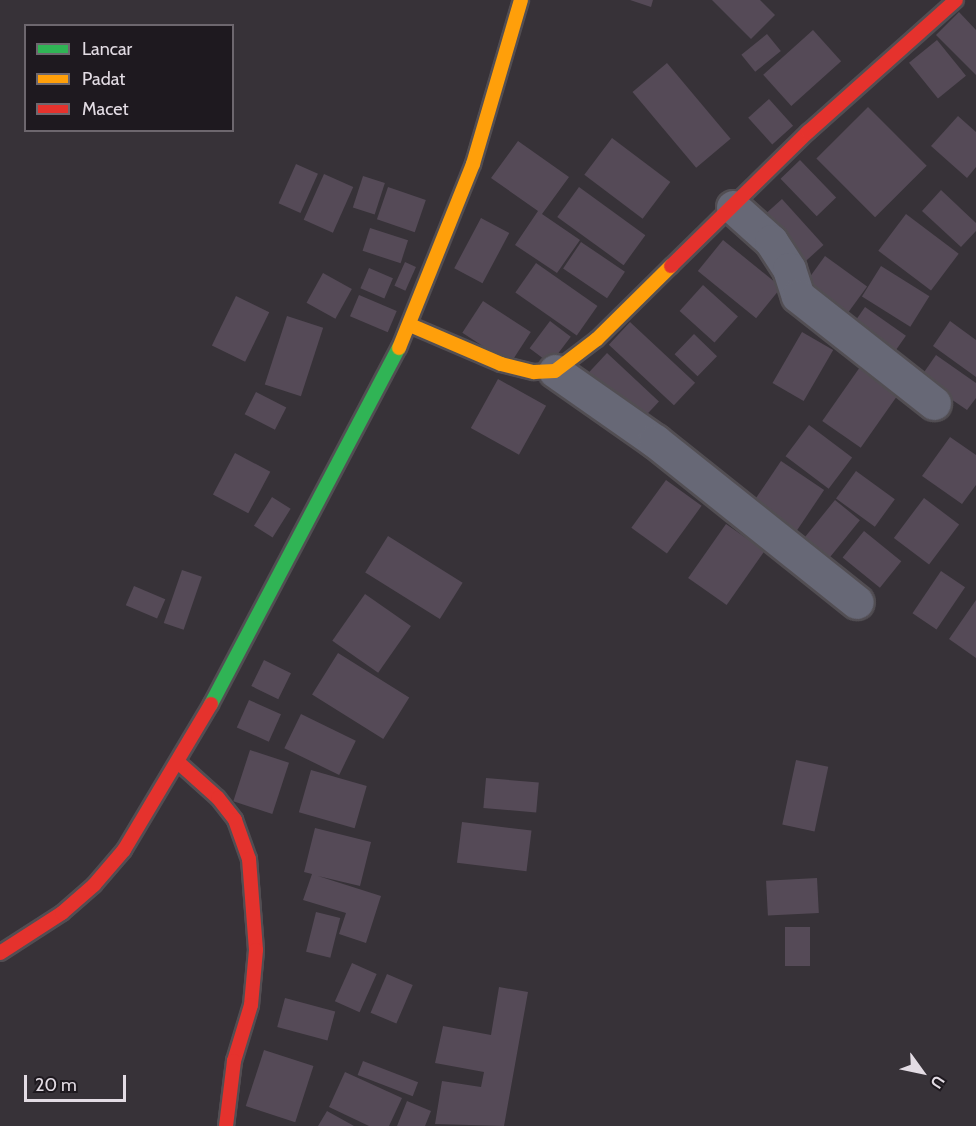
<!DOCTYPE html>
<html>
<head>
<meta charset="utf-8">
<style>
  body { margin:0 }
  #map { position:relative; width:976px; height:1126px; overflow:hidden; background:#373238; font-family:Cabin,sans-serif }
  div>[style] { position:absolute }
  .building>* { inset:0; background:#554a57; transform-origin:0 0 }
  .roads { filter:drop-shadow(2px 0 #524e53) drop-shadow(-2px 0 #524e53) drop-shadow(0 2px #524e53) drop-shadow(0 -2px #524e53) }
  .street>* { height:33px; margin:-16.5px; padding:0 16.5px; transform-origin:16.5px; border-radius:16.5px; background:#676876 }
  .fast>* { height:14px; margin:-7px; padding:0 7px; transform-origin:7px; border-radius:7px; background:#30b455 }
  .slow>* { height:14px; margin:-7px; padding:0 7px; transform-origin:7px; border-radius:7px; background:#ff9f0a }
  .jam>* { height:14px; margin:-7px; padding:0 7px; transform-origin:7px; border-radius:7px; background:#e5322d }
  span { translate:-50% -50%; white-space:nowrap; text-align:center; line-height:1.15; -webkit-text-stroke:5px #1e191f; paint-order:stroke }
  .legend { position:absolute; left:24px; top:24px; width:210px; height:108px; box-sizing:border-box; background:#1e191f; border:2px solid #6d676e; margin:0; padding:8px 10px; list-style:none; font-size:18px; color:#e3dce4 }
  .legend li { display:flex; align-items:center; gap:12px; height:30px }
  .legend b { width:30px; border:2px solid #6d676e }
  .north { position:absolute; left:892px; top:1042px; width:60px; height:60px; -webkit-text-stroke:4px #1e191f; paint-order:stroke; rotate:123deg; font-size:16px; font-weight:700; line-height:24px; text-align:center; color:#e3dce4 }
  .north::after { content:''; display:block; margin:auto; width:21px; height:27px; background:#e3dce4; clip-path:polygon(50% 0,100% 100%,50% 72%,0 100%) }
  .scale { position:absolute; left:24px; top:1075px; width:102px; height:27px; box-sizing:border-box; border:3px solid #e3dce4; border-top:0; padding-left:8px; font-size:18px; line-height:21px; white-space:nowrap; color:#e3dce4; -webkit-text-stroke:4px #1e191f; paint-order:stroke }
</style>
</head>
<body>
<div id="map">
  <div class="building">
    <i style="clip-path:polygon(630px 0,653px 0,651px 7px)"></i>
    <i style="clip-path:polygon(712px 0,760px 0,775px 15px,751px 39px)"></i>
    <i style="clip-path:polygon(959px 12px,976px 30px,976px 75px,936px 35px)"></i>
    <i style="left:813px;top:30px;width:42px;height:67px;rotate:48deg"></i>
    <i style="left:767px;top:34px;width:22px;height:33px;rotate:51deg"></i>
    <i style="left:937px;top:40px;width:46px;height:36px;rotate:51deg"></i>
    <i style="left:667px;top:63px;width:99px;height:45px;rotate:50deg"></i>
    <i style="left:769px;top:99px;width:36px;height:28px;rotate:48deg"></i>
    <i style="left:868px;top:107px;width:83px;height:73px;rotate:45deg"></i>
    <i style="clip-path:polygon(958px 116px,976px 132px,976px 167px,967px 178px,931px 146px)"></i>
    <i style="left:612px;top:138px;width:73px;height:46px;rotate:37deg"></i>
    <i style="clip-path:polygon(518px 141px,569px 177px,542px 214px,580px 240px,557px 273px,515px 245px,538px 211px,491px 178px)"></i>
    <i style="left:800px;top:160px;width:52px;height:27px;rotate:46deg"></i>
    <i style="left:296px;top:164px;width:24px;height:43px;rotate:24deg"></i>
    <i style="left:324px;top:174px;width:32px;height:50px;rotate:24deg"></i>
    <i style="left:363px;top:176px;width:23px;height:33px;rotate:18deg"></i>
    <i style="left:388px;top:187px;width:40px;height:34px;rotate:19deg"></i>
    <i style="left:579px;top:187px;width:82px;height:37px;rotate:36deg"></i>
    <i style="clip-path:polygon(941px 190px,976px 223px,976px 231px,961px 247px,922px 211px)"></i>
    <i style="left:782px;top:199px;width:62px;height:30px;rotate:48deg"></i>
    <i style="left:906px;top:214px;width:66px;height:46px;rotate:37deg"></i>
    <i style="left:481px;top:218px;width:32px;height:57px;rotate:28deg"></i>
    <i style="left:370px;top:228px;width:40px;height:24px;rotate:18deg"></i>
    <i style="left:723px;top:240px;width:75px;height:40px;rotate:39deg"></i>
    <i style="left:581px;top:242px;width:53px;height:32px;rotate:34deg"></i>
    <i style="left:825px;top:256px;width:52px;height:42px;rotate:36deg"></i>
    <i style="left:405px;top:262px;width:12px;height:26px;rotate:24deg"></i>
    <i style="left:536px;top:263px;width:75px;height:36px;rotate:35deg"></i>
    <i style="left:881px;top:266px;width:57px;height:36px;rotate:32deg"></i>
    <i style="left:369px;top:268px;width:26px;height:22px;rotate:23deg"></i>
    <i style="left:323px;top:273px;width:33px;height:34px;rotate:29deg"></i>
    <i style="left:703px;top:285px;width:47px;height:35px;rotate:42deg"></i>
    <i style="left:359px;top:295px;width:41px;height:23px;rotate:23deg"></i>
    <i style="left:236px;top:296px;width:37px;height:55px;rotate:26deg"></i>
    <i style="left:483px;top:301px;width:57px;height:38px;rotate:33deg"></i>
    <i style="left:865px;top:307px;width:50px;height:31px;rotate:35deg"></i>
    <i style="left:287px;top:316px;width:38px;height:72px;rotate:18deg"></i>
    <i style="left:550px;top:321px;width:26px;height:34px;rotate:37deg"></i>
    <i style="clip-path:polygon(950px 321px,976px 340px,976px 377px,933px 346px)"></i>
    <i style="left:630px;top:322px;width:89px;height:31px;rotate:43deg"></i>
    <i style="left:802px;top:332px;width:36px;height:59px;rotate:30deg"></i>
    <i style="left:694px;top:334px;width:32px;height:28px;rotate:44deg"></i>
    <i style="left:607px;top:353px;width:71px;height:28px;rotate:43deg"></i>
    <i style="clip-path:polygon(936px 355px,976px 383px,976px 398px,967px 410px,920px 378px)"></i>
    <i style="left:867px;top:357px;width:47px;height:78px;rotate:35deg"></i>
    <i style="left:498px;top:379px;width:55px;height:56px;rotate:29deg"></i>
    <i style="left:256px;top:392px;width:34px;height:25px;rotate:27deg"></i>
    <i style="left:809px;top:425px;width:54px;height:39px;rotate:37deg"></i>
    <i style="clip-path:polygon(950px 437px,976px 455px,976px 485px,962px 504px,922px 476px)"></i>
    <i style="left:235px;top:453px;width:40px;height:47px;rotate:28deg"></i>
    <i style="left:781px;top:461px;width:52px;height:49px;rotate:34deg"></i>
    <i style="left:856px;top:471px;width:48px;height:34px;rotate:36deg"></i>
    <i style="left:666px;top:480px;width:44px;height:59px;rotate:36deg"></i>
    <i style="left:272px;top:497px;width:22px;height:34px;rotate:32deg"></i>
    <i style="left:924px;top:498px;width:44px;height:50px;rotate:37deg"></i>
    <i style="left:835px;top:500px;width:32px;height:58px;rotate:39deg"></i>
    <i style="left:726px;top:524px;width:47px;height:66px;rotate:35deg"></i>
    <i style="left:864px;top:531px;width:48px;height:34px;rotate:39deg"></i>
    <i style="left:388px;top:536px;width:88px;height:43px;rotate:32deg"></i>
    <i style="left:182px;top:570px;width:21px;height:56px;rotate:19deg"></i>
    <i style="left:941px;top:571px;width:29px;height:51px;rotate:34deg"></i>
    <i style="left:134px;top:586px;width:34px;height:21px;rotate:23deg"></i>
    <i style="left:365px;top:594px;width:56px;height:57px;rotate:35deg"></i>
    <i style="clip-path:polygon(976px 600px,976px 658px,949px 639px)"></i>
    <i style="left:338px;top:653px;width:84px;height:49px;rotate:32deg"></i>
    <i style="left:264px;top:660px;width:30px;height:29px;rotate:26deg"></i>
    <i style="left:249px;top:700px;width:35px;height:30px;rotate:24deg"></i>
    <i style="left:301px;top:714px;width:61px;height:38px;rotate:26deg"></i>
    <i style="left:250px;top:750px;width:41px;height:54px;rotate:18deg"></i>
    <i style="left:796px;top:760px;width:33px;height:66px;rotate:12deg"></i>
    <i style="left:311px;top:770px;width:58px;height:44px;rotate:16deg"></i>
    <i style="left:486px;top:778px;width:53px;height:30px;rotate:5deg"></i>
    <i style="left:462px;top:822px;width:70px;height:41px;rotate:7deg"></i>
    <i style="clip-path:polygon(315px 828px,371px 842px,360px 886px,318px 876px,381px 896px,366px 943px,339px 934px,346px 913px,303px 900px,312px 874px,304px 872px)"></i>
    <i style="left:817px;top:878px;width:35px;height:51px;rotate:87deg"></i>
    <i style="left:316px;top:912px;width:25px;height:41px;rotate:14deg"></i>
    <i style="left:785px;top:927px;width:25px;height:39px"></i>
    <i style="left:352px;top:963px;width:27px;height:42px;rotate:24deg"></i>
    <i style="left:387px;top:974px;width:28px;height:42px;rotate:23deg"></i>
    <i style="clip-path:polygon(499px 987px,528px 992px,504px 1126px,435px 1124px,442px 1081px,481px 1087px,484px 1072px,435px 1063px,443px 1026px,491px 1035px)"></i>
    <i style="left:285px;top:998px;width:52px;height:30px;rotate:15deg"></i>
    <i style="left:264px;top:1050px;width:52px;height:59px;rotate:18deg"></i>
    <i style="left:363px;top:1061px;width:59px;height:15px;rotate:21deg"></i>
    <i style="clip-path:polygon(345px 1072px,402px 1098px,389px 1126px,369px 1126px,329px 1107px)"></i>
    <i style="clip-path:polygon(407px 1101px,431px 1111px,425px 1126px,397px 1126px)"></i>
    <i style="clip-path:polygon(327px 1111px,354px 1126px,318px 1126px)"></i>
  </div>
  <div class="roads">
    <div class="street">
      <i style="left:733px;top:207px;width:51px;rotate:41.8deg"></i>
      <i style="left:771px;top:241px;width:33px;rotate:57deg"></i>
      <i style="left:789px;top:269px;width:28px;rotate:72deg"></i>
      <i style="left:798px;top:296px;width:173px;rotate:38.2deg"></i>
      <i style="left:555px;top:371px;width:122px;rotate:35deg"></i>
      <i style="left:655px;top:441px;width:258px;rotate:38.6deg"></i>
    </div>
    <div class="fast">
      <i style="left:211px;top:704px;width:403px;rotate:-62.2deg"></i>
    </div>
    <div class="slow">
      <i style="left:410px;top:325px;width:99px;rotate:23.2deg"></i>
      <i style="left:501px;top:364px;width:34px;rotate:14deg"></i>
      <i style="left:534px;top:372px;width:21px;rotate:-3deg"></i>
      <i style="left:555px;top:371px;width:53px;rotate:-37.3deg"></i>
      <i style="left:597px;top:339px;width:104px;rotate:-44.6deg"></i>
      <i style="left:399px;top:348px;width:198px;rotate:-68.1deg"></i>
      <i style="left:473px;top:164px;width:171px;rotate:-73.7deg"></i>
    </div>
    <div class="jam">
      <i style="left:671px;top:266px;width:192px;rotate:-44.4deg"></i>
      <i style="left:808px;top:132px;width:198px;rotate:-41.7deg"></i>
      <i style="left:179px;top:763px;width:52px;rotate:41.9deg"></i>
      <i style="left:218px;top:798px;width:28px;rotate:52deg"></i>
      <i style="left:235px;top:820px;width:41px;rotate:70.3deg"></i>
      <i style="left:249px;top:859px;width:91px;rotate:85.6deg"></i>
      <i style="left:256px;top:950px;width:55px;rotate:95.2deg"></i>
      <i style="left:251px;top:1005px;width:59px;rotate:106.9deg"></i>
      <i style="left:234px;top:1061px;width:65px;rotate:97deg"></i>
      <i style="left:0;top:953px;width:74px;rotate:-32.8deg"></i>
      <i style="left:62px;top:913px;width:43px;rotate:-41.2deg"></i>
      <i style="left:94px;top:885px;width:46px;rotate:-49.4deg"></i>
      <i style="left:124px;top:850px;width:170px;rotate:-59.2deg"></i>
    </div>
  </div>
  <ul class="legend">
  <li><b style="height:8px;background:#30b455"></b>Lancar</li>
  <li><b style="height:8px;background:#ff9f0a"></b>Padat</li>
  <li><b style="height:8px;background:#e5322d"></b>Macet</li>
  </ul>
  <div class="north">U</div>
  <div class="scale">20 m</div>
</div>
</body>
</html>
